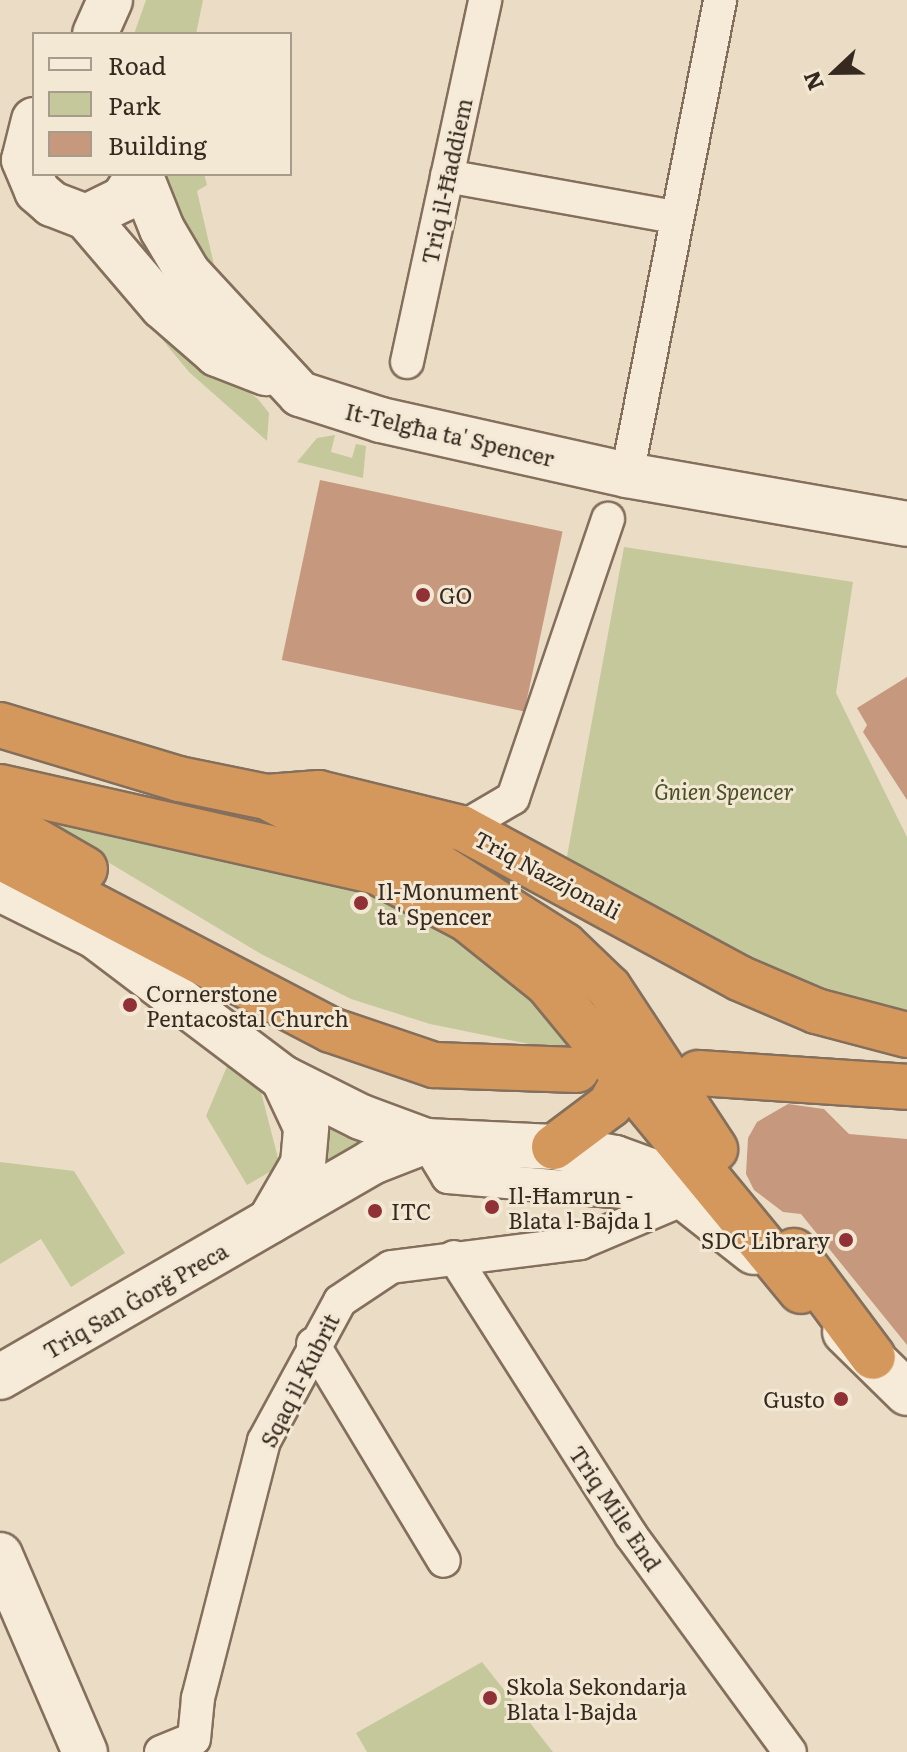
<!DOCTYPE html>
<html>
<head>
<meta charset="utf-8">
<style>
  body { margin:0 }
  #map { position:relative; width:907px; height:1752px; overflow:hidden; background:#ebddc5; font-family:Literata,serif }
  div>[style] { position:absolute }
  .green>* { inset:0; background:#c5c89a }
  .building>* { inset:0; background:#c6987e; transform-origin:0 0 }
  .roads { filter:drop-shadow(2px 0 #846f5c) drop-shadow(-2px 0 #846f5c) drop-shadow(0 2px #846f5c) drop-shadow(0 -2px #846f5c) }
  .street>* { height:32px; margin:-16px; padding:0 16px; transform-origin:16px; border-radius:16px; background:#f6ebd8 }
  .secondary>* { height:44px; margin:-22px; padding:0 22px; transform-origin:22px; border-radius:22px; background:#f6ebd8 }
  .highway>* { height:44px; margin:-22px; padding:0 22px; transform-origin:22px; border-radius:22px; background:#d4985c }
  .dots>* { width:22px; height:22px; translate:-50% -50%; box-sizing:border-box; border:4px solid #f3e8d4; border-radius:50% }
  span { translate:-50% -50%; white-space:nowrap; text-align:center; line-height:1.15; -webkit-text-stroke:6px #f3e8d4; paint-order:stroke }
  .street-label { font-size:22px; color:#36291f }
  .poi-label { font-size:22px; color:#36291f }
  .left { translate:0 -50%; text-align:left }
  .right { translate:-100% -50%; text-align:right }
  .park-label { font-size:22px; color:#485027; font-style:italic }
  .legend { position:absolute; left:32px; top:32px; width:260px; height:144px; box-sizing:border-box; background:#f3e8d4; border:2px solid #a79c8c; margin:0; padding:10px 14px; list-style:none; font-size:24px; color:#36291f }
  .legend li { display:flex; align-items:center; gap:16px; height:40px }
  .legend b { width:40px; border:2px solid #a79c8c }
  .north { position:absolute; left:795px; top:32px; width:80px; height:80px; -webkit-text-stroke:6px #f3e8d4; paint-order:stroke; rotate:248deg; font-size:22px; font-weight:700; line-height:32px; text-align:center; color:#36291f }
  .north::after { content:''; display:block; margin:auto; width:28px; height:36px; background:#36291f; clip-path:polygon(50% 0,100% 100%,50% 72%,0 100%) }
</style>
</head>
<body>
<div id="map">
  <div class="green">
    <i style="clip-path:polygon(146px 0,203px 0,196px 34px,134px 34px)"></i>
    <i style="clip-path:polygon(154px 174px,204px 174px,207px 185px,197px 191px,215px 269px)"></i>
    <i style="clip-path:polygon(127px 297px,258px 399px,269px 413px,267px 441px,189px 372px)"></i>
    <i style="clip-path:polygon(335px 435px,331px 452px,352px 458px,356px 444px,366px 446px,363px 478px,297px 462px,317px 438px)"></i>
    <i style="clip-path:polygon(624px 547px,853px 582px,836px 693px,907px 837px,907px 1010px,765px 978px,565px 867px)"></i>
    <i style="clip-path:polygon(18px 808px,347px 876px,517px 973px,583px 1055px,430px 1024px,351px 999px,261px 954px)"></i>
    <i style="clip-path:polygon(228px 1064px,261px 1092px,280px 1166px,247px 1185px,206px 1116px)"></i>
    <i style="clip-path:polygon(322px 1119px,382px 1144px,308px 1189px)"></i>
    <i style="clip-path:polygon(0 1162px,74px 1171px,125px 1253px,71px 1287px,41px 1239px,0 1264px)"></i>
    <i style="clip-path:polygon(482px 1662px,553px 1752px,367px 1752px,356px 1733px)"></i>
  </div>
  <div class="building">
    <i style="left:320px;top:480px;width:248px;height:184px;rotate:12deg"></i>
    <i style="clip-path:polygon(907px 677px,907px 800px,863px 732px,867px 725px,857px 708px)"></i>
    <i style="clip-path:polygon(788px 1104px,824px 1109px,849px 1134px,907px 1139px,907px 1345px,801px 1214px,783px 1212px,754px 1190px,746px 1174px,748px 1138px,757px 1122px)"></i>
  </div>
  <div class="roads">
    <div class="street">
      <i style="left:447px;top:176px;width:232px;rotate:10.2deg"></i>
      <i style="left:407px;top:362px;width:370px;rotate:-77.8deg"></i>
      <i style="left:627px;top:475px;width:484px;rotate:-78.9deg"></i>
      <i style="left:462px;top:828px;width:59px;rotate:-30.5deg"></i>
      <i style="left:513px;top:798px;width:295px;rotate:-71.2deg"></i>
      <i style="left:426px;top:1141px;width:42px;rotate:58.6deg"></i>
      <i style="left:448px;top:1177px;width:235px;rotate:4.9deg"></i>
      <i style="left:454px;top:1257px;width:330px;rotate:57.5deg"></i>
      <i style="left:631px;top:1535px;width:269px;rotate:53.8deg"></i>
      <i style="left:313px;top:1344px;width:253px;rotate:58.9deg"></i>
      <i style="left:161px;top:1752px;width:35px;rotate:-22deg"></i>
      <i style="left:194px;top:1739px;width:41px;rotate:-84.4deg"></i>
      <i style="left:198px;top:1698px;width:265px;rotate:-75.6deg"></i>
      <i style="left:264px;top:1441px;width:159px;rotate:-61.5deg"></i>
      <i style="left:340px;top:1301px;width:61px;rotate:-33.7deg"></i>
      <i style="left:391px;top:1267px;width:191px;rotate:-7.2deg"></i>
      <i style="left:580px;top:1243px;width:118px;rotate:-22.9deg"></i>
    </div>
    <div class="secondary">
      <i style="left:95px;top:34px;width:37px;rotate:-66deg"></i>
      <i style="left:34px;top:120px;width:41px;rotate:104deg"></i>
      <i style="left:24px;top:160px;width:34px;rotate:67deg"></i>
      <i style="left:37px;top:191px;width:20px;rotate:41deg"></i>
      <i style="left:52px;top:204px;width:36px;rotate:21deg"></i>
      <i style="left:86px;top:217px;width:41px;rotate:-25.9deg"></i>
      <i style="left:123px;top:199px;width:30px;rotate:-57deg"></i>
      <i style="left:140px;top:174px;width:59px;rotate:68.2deg"></i>
      <i style="left:162px;top:229px;width:51px;rotate:59.4deg"></i>
      <i style="left:188px;top:273px;width:165px;rotate:47.2deg"></i>
      <i style="left:300px;top:394px;width:85px;rotate:17.8deg"></i>
      <i style="left:381px;top:420px;width:252px;rotate:12.6deg"></i>
      <i style="left:627px;top:475px;width:284px;rotate:9.9deg"></i>
      <i style="left:86px;top:217px;width:118px;rotate:49.5deg"></i>
      <i style="left:163px;top:307px;width:72px;rotate:41deg"></i>
      <i style="left:217px;top:354px;width:53px;rotate:21.2deg"></i>
      <i style="left:0;top:889px;width:106px;rotate:26.3deg"></i>
      <i style="left:95px;top:936px;width:236px;rotate:37.1deg"></i>
      <i style="left:283px;top:1078px;width:87px;rotate:26.6deg"></i>
      <i style="left:361px;top:1117px;width:69px;rotate:20.3deg"></i>
      <i style="left:426px;top:1141px;width:128px;rotate:2.7deg"></i>
      <i style="left:554px;top:1147px;width:62px;rotate:10.2deg"></i>
      <i style="left:615px;top:1158px;width:38px;rotate:20deg"></i>
      <i style="left:651px;top:1171px;width:131px;rotate:38.2deg"></i>
      <i style="left:270px;top:1221px;width:66px;rotate:-59.9deg"></i>
      <i style="left:303px;top:1164px;width:37px;rotate:-85deg"></i>
      <i style="left:306px;top:1127px;width:54px;rotate:-115.1deg"></i>
      <i style="left:845px;top:1332px;width:87px;rotate:44.5deg"></i>
      <i style="left:0;top:1377px;width:430px;rotate:-30deg"></i>
      <i style="left:372px;top:1162px;width:58px;rotate:-21.3deg"></i>
      <i style="left:0;top:1555px;width:215px;rotate:66.7deg"></i>
    </div>
    <div class="highway">
      <i style="left:0;top:725px;width:187px;rotate:16.8deg"></i>
      <i style="left:179px;top:779px;width:90px;rotate:11.6deg"></i>
      <i style="left:267px;top:797px;width:52px;rotate:-4.4deg"></i>
      <i style="left:319px;top:793px;width:147px;rotate:13.8deg"></i>
      <i style="left:462px;top:828px;width:315px;rotate:28.4deg"></i>
      <i style="left:739px;top:978px;width:84px;rotate:23.2deg"></i>
      <i style="left:816px;top:1011px;width:94px;rotate:14.8deg"></i>
      <i style="left:0;top:787px;width:386px;rotate:12.7deg"></i>
      <i style="left:377px;top:872px;width:102px;rotate:27.6deg"></i>
      <i style="left:467px;top:919px;width:102px;rotate:38.7deg"></i>
      <i style="left:547px;top:983px;width:399px;rotate:50.5deg"></i>
      <i style="left:272px;top:800px;width:46px;rotate:27.1deg"></i>
      <i style="left:313px;top:821px;width:134px;rotate:19.7deg"></i>
      <i style="left:439px;top:866px;width:148px;rotate:32.3deg"></i>
      <i style="left:564px;top:945px;width:62px;rotate:43.7deg"></i>
      <i style="left:609px;top:988px;width:193px;rotate:56.6deg"></i>
      <i style="left:0;top:820px;width:98px;rotate:30deg"></i>
      <i style="left:0;top:857px;width:373px;rotate:27.6deg"></i>
      <i style="left:331px;top:1030px;width:109px;rotate:18.8deg"></i>
      <i style="left:434px;top:1065px;width:143px;rotate:2deg"></i>
      <i style="left:698px;top:1073px;width:209px;rotate:3.8deg"></i>
      <i style="left:554px;top:1147px;width:70px;rotate:-36.9deg"></i>
      <i style="left:610px;top:1105px;width:23px;rotate:-61deg"></i>
      <i style="left:621px;top:1085px;width:36px;rotate:-92deg"></i>
      <i style="left:794px;top:1251px;width:132px;rotate:53.3deg"></i>
    </div>
  </div>
  <div class="dots">
    <i style="left:423px;top:595px;background:#8f3137"></i>
    <i style="left:361px;top:903px;background:#8f3137"></i>
    <i style="left:130px;top:1005px;background:#8f3137"></i>
    <i style="left:492px;top:1207px;background:#8f3137"></i>
    <i style="left:375px;top:1211px;background:#8f3137"></i>
    <i style="left:846px;top:1240px;background:#8f3137"></i>
    <i style="left:841px;top:1399px;background:#8f3137"></i>
    <i style="left:490px;top:1698px;background:#8f3137"></i>
  </div>
  <div class="street-label">
    <span style="left:446px;top:181px;rotate:-78deg">Triq il-Ħaddiem</span>
    <span style="left:450px;top:434px;rotate:13deg">It-Telgħa ta' Spencer</span>
    <span style="left:548px;top:874px;rotate:28deg">Triq Nazzjonali</span>
    <span style="left:135px;top:1300px;rotate:-30deg">Triq San Ġorġ Preca</span>
    <span style="left:299px;top:1380px;rotate:-63deg">Sqaq il-Kubrit</span>
    <span style="left:616px;top:1508px;rotate:56deg">Triq Mile End</span>
  </div>
  <div class="poi-label">
    <span class="left" style="left:439px;top:595px">GO</span>
    <span class="left" style="left:377px;top:903px">Il-Monument<br>ta' Spencer</span>
    <span class="left" style="left:146px;top:1005px">Cornerstone<br>Pentacostal Church</span>
    <span class="left" style="left:508px;top:1207px">Il-Ħamrun -<br>Blata l-Bajda 1</span>
    <span class="left" style="left:391px;top:1211px">ITC</span>
    <span class="right" style="left:830px;top:1240px">SDC Library</span>
    <span class="right" style="left:825px;top:1399px">Gusto</span>
    <span class="left" style="left:506px;top:1698px">Skola Sekondarja<br>Blata l-Bajda</span>
  </div>
  <div class="park-label">
    <span style="left:724px;top:791px">Ġnien Spencer</span>
  </div>
  <ul class="legend">
  <li><b style="height:10px;background:#f6ebd8"></b>Road</li>
  <li><b style="height:22px;background:#c5c89a"></b>Park</li>
  <li><b style="height:22px;background:#c6987e"></b>Building</li>
  </ul>
  <div class="north">N</div>
</div>
</body>
</html>
